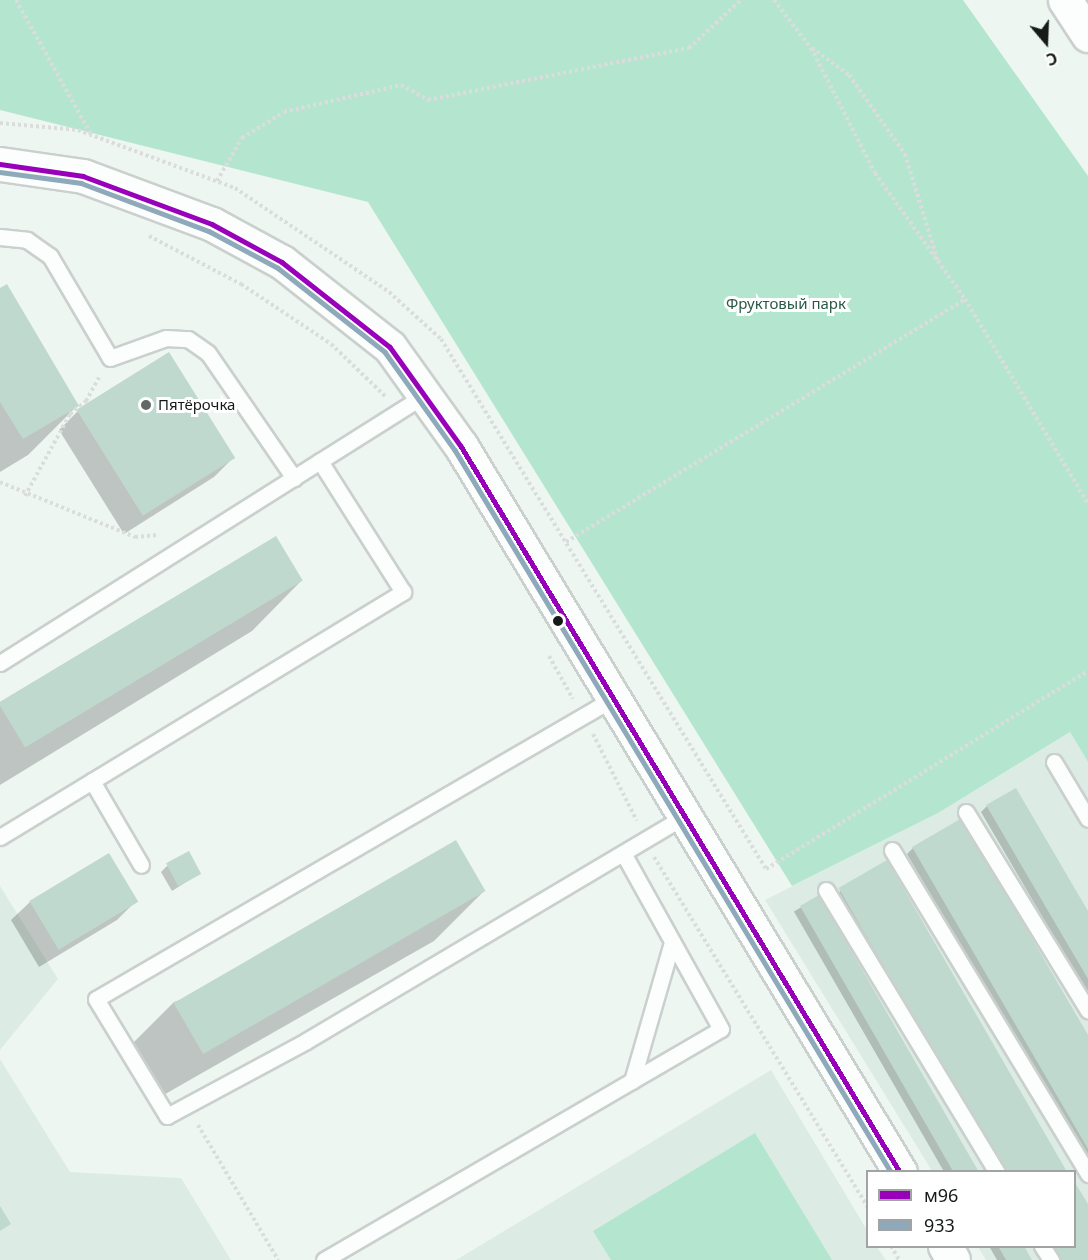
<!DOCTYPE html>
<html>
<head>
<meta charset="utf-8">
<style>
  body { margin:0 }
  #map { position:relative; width:1088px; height:1260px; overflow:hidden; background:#eef6f2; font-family:"Noto Sans",sans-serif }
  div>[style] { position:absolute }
  .built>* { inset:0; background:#dcece4 }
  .green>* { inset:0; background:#b4e6cf }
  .shadow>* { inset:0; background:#0003; transform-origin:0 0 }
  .building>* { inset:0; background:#bfd9ce; transform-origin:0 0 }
  .path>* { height:4px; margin-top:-2px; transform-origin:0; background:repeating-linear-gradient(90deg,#dbdddd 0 3px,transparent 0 6px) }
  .roads { filter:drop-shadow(2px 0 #cad0cd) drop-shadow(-2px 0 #cad0cd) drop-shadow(0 2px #cad0cd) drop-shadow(0 -2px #cad0cd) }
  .lane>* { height:15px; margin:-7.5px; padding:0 7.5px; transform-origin:7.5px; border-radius:7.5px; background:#fcfefd }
  .secondary>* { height:33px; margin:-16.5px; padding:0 16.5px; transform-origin:16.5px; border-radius:16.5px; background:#fcfefd }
  .bus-1>* { height:4.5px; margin:-2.25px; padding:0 2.25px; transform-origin:2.25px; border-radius:2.25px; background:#9900b9 }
  .bus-2>* { height:4.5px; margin:-2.25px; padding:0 2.25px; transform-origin:2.25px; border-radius:2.25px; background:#8ea9ba }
  .dots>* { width:16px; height:16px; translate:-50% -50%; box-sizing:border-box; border:3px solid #fff; border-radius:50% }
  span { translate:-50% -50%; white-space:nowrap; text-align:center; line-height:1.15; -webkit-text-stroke:6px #fff; paint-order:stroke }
  .park-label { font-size:15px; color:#2a5a46 }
  .poi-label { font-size:15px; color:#161b19 }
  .left { translate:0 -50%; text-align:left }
  .legend { position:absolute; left:866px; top:1170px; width:210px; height:78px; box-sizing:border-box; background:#fff; border:2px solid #a2a4a3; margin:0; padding:8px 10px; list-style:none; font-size:18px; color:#161b19 }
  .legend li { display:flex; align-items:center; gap:12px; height:30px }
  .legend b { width:30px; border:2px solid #a2a4a3 }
  .north { position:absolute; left:1016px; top:12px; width:60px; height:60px; -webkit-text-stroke:4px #fff; paint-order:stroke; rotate:161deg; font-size:16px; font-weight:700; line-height:24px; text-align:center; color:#161b19 }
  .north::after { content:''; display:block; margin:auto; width:21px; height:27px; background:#161b19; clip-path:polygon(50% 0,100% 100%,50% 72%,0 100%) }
</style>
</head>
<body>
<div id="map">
  <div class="built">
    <i style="clip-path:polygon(1070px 732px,1088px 762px,1088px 1260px,986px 1260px,978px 1247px,1074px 1246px,1074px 1172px,932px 1171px,765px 900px,938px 813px)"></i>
    <i style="clip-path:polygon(0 886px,58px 979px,0 1050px)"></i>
    <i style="clip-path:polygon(0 1059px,70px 1172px,181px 1178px,231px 1260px,0 1260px)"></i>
    <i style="clip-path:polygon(771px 1070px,867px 1230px,868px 1246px,877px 1247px,886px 1260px,456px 1260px)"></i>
  </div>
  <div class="green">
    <i style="clip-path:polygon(0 0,963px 0,1088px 176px,1088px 762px,1070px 732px,938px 813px,792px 886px,368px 202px,0 110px)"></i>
    <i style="clip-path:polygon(755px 1133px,832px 1260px,611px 1260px,593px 1231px)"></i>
  </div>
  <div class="shadow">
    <i style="clip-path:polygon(0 289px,78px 405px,28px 455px,0 472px)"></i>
    <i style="clip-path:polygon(78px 411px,233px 458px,214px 477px,124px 534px,59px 430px)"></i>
    <i style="clip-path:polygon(301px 581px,252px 631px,0 785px,0 706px)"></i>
    <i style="clip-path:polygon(987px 806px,1088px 914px,1088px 995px,981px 812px)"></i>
    <i style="clip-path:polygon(913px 848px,1088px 1038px,1088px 1164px,907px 854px)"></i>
    <i style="clip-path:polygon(887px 862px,993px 1172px,833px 896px)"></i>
    <i style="clip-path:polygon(167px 866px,199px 874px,172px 891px,161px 872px)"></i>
    <i style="clip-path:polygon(484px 891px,434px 941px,153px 1101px,124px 1052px,174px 1002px)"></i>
    <i style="left:819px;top:897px;width:318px;height:29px;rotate:60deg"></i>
    <i style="clip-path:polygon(136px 901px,117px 920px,39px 967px,11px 920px,30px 902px)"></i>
    <i style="clip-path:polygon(989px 1246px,1022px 1246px,1030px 1260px,997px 1260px)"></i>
  </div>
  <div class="building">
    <i style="clip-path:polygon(7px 284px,79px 406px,23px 439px,0 402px,0 288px)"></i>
    <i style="left:169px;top:352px;width:125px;height:109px;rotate:58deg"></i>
    <i style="left:276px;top:536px;width:52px;height:324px;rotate:59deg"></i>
    <i style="clip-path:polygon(1016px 788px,1088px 911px,1088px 979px,986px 805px)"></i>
    <i style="clip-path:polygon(962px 818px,1088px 1035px,1088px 1149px,912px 847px)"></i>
    <i style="left:456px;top:840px;width:59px;height:326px;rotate:60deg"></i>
    <i style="left:189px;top:851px;width:26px;height:26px;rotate:62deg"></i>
    <i style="left:109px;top:853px;width:57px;height:93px;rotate:59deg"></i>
    <i style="left:887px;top:860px;width:361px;height:56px;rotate:60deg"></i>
    <i style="left:819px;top:895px;width:320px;height:22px;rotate:60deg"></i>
    <i style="clip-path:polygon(1074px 1181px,1088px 1204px,1088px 1260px,1054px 1260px,1046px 1246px,1074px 1246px)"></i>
    <i style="clip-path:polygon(0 1206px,11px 1224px,0 1231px)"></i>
    <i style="clip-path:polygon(998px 1246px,1024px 1246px,1032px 1260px,1006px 1260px)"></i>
  </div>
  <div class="path">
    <i style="left:16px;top:0;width:154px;rotate:60.8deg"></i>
    <i style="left:774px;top:0;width:61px;rotate:52.4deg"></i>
    <i style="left:811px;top:48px;width:140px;rotate:62.9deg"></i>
    <i style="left:875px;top:173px;width:155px;rotate:54.5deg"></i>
    <i style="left:965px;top:299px;width:239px;rotate:59deg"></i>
    <i style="left:812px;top:48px;width:46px;rotate:36.1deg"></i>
    <i style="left:849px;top:75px;width:97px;rotate:54.7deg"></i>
    <i style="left:905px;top:154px;width:113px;rotate:73deg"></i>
    <i style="left:0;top:123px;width:78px;rotate:5.1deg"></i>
    <i style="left:78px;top:130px;width:167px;rotate:20.3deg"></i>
    <i style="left:235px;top:188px;width:186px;rotate:34deg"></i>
    <i style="left:389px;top:292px;width:70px;rotate:42.1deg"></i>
    <i style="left:441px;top:339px;width:622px;rotate:58.48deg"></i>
    <i style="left:766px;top:869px;width:378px;rotate:-31.6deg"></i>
    <i style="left:217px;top:181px;width:50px;rotate:-59.8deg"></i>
    <i style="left:242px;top:138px;width:49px;rotate:-31.8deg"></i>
    <i style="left:284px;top:112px;width:120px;rotate:-13deg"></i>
    <i style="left:401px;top:85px;width:31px;rotate:29deg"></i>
    <i style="left:428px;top:100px;width:266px;rotate:-11.3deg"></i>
    <i style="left:689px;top:48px;width:71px;rotate:-42.7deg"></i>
    <i style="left:149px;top:236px;width:104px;rotate:27.6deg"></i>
    <i style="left:241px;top:284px;width:108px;rotate:33.7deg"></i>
    <i style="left:331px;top:344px;width:75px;rotate:43.9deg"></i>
    <i style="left:0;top:482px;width:146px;rotate:22.2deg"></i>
    <i style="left:135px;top:537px;width:24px;rotate:-5deg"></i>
    <i style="left:25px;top:496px;width:94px;rotate:-61.2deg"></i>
    <i style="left:70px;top:414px;width:21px;rotate:-39deg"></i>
    <i style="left:86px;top:401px;width:29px;rotate:-61deg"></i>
    <i style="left:566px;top:542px;width:467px;rotate:-31.3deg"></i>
    <i style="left:549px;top:656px;width:49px;rotate:60.8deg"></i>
    <i style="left:593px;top:734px;width:97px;rotate:63.2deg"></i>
    <i style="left:654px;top:857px;width:411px;rotate:58.6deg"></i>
    <i style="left:198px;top:1125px;width:157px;rotate:59.3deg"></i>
    <i style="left:891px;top:1246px;width:16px;rotate:60deg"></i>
  </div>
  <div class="roads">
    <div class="lane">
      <i style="left:0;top:237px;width:27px;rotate:6deg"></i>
      <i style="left:27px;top:240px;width:28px;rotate:35deg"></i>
      <i style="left:50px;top:256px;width:118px;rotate:59.5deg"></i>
      <i style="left:110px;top:358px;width:59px;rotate:-19.7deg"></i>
      <i style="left:166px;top:338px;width:22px;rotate:3deg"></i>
      <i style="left:188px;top:339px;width:24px;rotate:35deg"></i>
      <i style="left:208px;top:353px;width:152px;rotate:55.5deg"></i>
      <i style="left:0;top:663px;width:506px;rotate:-32.25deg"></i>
      <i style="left:614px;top:698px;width:599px;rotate:149.84deg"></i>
      <i style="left:96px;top:999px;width:137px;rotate:58.7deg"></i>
      <i style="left:167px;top:1116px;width:158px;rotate:-28.3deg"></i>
      <i style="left:306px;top:1041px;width:441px;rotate:-30.7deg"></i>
      <i style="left:1054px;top:762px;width:66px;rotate:59.2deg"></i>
      <i style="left:92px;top:781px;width:97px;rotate:59.7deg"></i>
      <i style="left:966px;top:812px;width:233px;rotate:58.4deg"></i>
      <i style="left:0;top:837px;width:472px;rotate:-31.3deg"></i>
      <i style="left:403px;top:592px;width:155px;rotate:-122.4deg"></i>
      <i style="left:892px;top:850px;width:379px;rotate:58.8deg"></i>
      <i style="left:826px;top:890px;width:330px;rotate:58.8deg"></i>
      <i style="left:632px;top:1081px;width:145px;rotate:-73.9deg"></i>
      <i style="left:1042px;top:1246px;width:17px;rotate:57deg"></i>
      <i style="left:324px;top:1260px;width:459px;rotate:-30.2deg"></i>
      <i style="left:721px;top:1029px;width:201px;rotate:-119.1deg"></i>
    </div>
    <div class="secondary">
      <i style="left:1065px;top:0;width:42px;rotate:56.7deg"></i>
      <i style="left:0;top:164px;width:84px;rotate:8.2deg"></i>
      <i style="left:83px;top:176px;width:138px;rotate:20.4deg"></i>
      <i style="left:212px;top:224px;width:80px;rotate:28.5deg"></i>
      <i style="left:282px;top:262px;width:137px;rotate:38.2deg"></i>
      <i style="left:390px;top:347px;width:122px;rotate:54.4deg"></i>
      <i style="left:461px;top:446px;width:848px;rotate:58.84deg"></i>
      <i style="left:945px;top:1246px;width:16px;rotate:60deg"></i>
    </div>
  </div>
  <div class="bus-1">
    <i style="left:0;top:164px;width:84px;rotate:8.2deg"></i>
    <i style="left:83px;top:176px;width:138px;rotate:20.4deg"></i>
    <i style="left:212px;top:224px;width:80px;rotate:28.5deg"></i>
    <i style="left:282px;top:262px;width:137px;rotate:38.2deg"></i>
    <i style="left:390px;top:347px;width:122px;rotate:54.4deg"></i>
    <i style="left:461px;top:446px;width:848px;rotate:58.84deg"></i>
  </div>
  <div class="bus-2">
    <i style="left:0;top:172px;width:82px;rotate:7.7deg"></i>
    <i style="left:81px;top:183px;width:137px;rotate:20.6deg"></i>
    <i style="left:209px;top:231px;width:78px;rotate:28.2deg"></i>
    <i style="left:278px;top:268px;width:136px;rotate:38.1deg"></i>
    <i style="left:385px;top:352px;width:120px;rotate:54.5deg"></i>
    <i style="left:455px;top:450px;width:843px;rotate:58.87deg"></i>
  </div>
  <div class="dots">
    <i style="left:146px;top:405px;background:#626865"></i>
    <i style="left:558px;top:621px;background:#161b19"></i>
  </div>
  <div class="park-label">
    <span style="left:786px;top:304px">Фруктовый парк</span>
  </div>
  <div class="poi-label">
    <span class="left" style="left:158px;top:405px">Пятёрочка</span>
  </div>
  <ul class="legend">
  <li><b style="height:8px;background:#9900b9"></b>м96</li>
  <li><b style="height:8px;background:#8ea9ba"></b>933</li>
  </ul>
  <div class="north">С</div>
</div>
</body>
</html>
